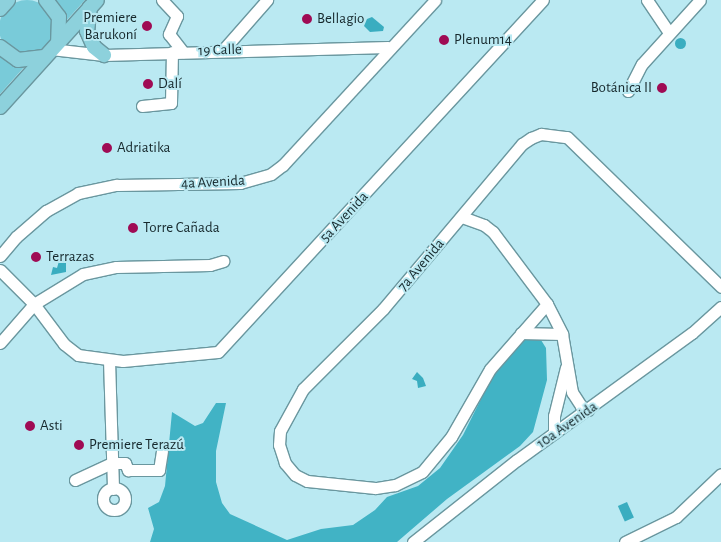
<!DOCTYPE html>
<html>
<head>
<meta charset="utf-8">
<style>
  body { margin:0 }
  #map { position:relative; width:721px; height:542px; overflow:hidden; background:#bae9f2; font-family:"Alegreya Sans",sans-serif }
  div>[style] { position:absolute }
  .green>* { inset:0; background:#79cbd9 }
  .round { border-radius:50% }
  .forest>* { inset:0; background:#41b3c5 }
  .water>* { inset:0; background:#3aadc0; transform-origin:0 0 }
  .roads { filter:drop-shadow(1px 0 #6a979f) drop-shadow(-1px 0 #6a979f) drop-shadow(0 1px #6a979f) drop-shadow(0 -1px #6a979f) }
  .minor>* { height:11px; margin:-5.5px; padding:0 5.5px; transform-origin:5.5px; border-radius:5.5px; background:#fff }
  .minor>.ring { margin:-5.5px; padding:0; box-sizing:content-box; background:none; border:11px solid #fff; border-radius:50% }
  .major>* { height:14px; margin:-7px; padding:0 7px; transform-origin:7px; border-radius:7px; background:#8dd1dc }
  .dots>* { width:14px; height:14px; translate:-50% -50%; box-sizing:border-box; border:2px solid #bae9f2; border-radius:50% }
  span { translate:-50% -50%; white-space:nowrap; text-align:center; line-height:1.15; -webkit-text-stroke:4px #bae9f2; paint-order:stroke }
  .poi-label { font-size:15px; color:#16282c }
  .right { translate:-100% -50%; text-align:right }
  .left { translate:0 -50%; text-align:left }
  .street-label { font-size:15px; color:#16282c }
</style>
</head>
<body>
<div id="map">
  <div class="green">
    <i class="round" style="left:-1px;top:0;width:56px;height:56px"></i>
    <i style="clip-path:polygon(55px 0,85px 0,66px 21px)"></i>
    <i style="clip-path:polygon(0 55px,25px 66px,0 94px)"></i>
  </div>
  <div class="forest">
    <i style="clip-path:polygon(532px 338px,541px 340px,546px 348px,547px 380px,533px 432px,520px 446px,447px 499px,397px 542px,150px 542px,154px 529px,148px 508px,159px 502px,165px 486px,172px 412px,195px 426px,203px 423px,216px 403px,226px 403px,216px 451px,216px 482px,222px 503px,230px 514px,287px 540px,321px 529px,353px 525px,375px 510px,387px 497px,418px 486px,440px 468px,463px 435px,492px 377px,522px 341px)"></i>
  </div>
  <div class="water">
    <i style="clip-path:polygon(372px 17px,384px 27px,383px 31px,370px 32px,364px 26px,367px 19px)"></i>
    <i class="round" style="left:674.5px;top:37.5px;width:11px;height:11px"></i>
    <i style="clip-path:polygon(66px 259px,66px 272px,51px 275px,53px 267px,57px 268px,59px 261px)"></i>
    <i style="clip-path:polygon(417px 372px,423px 378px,426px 386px,418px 388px,417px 381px,412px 379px)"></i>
    <i style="left:627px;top:502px;width:17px;height:10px;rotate:66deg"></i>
  </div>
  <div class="roads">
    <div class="minor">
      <i style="left:162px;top:0;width:22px;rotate:47deg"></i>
      <i style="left:177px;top:16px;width:20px;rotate:114deg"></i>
      <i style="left:169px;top:34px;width:23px;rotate:52deg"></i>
      <i style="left:647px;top:0;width:40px;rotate:56deg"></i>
      <i style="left:51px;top:49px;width:53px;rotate:6.5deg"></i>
      <i style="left:104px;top:55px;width:284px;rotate:-1.6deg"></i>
      <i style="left:223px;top:50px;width:67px;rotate:-48.7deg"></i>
      <i style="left:628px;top:91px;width:30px;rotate:-63deg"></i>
      <i style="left:642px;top:64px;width:86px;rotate:-47.8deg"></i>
      <i style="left:142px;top:106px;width:29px;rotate:-6deg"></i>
      <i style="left:171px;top:103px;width:51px;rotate:-88.9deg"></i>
      <i style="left:462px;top:217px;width:23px;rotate:20deg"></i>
      <i style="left:484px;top:225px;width:11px;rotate:38deg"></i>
      <i style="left:493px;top:232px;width:90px;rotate:53.1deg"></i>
      <i style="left:547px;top:304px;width:34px;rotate:63deg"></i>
      <i style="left:562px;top:334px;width:59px;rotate:80.2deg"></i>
      <i style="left:572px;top:392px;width:17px;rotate:57deg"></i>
      <i style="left:581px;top:406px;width:8px;rotate:30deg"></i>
      <i style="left:0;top:256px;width:25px;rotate:-50deg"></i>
      <i style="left:16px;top:237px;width:40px;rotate:-41deg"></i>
      <i style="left:46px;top:211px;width:37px;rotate:-29deg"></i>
      <i style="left:78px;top:193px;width:40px;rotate:-12deg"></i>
      <i style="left:117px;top:185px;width:123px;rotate:-0.9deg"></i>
      <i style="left:240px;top:183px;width:32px;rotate:-16deg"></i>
      <i style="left:271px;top:174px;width:15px;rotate:-37deg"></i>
      <i style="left:283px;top:165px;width:224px;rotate:-47.3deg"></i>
      <i style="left:0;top:270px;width:48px;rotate:45deg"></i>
      <i style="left:34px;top:304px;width:50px;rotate:53.1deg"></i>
      <i style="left:64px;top:344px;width:18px;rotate:38deg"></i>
      <i style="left:78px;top:355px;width:45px;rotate:7.6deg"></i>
      <i style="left:123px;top:361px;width:95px;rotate:-5.4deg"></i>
      <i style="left:218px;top:352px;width:479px;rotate:-47.3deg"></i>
      <i style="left:547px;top:304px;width:86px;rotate:131.2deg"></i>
      <i style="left:490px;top:369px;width:78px;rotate:119.8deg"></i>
      <i style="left:451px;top:437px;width:45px;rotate:129.6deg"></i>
      <i style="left:422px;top:472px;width:30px;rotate:154deg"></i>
      <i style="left:395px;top:485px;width:20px;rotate:171deg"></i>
      <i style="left:375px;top:488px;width:68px;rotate:-174.1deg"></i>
      <i style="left:307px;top:481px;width:13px;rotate:-153deg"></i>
      <i style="left:295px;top:475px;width:16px;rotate:-130deg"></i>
      <i style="left:285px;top:463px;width:19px;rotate:-108deg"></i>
      <i style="left:279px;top:445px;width:14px;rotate:-86deg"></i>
      <i style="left:280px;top:431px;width:48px;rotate:-61.3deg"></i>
      <i style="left:303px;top:389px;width:113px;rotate:-45deg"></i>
      <i style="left:383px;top:309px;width:216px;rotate:-49.9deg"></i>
      <i style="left:522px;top:144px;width:11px;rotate:-34deg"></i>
      <i style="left:531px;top:138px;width:11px;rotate:-22deg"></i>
      <i style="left:541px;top:134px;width:26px;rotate:7deg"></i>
      <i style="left:567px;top:137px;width:215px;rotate:44.2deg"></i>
      <i style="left:521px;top:333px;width:41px;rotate:1.4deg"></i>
      <i style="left:0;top:343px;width:52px;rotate:-48.9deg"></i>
      <i style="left:34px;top:304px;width:57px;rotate:-31.5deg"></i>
      <i style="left:83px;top:274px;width:34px;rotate:-12deg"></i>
      <i style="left:116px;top:267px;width:94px;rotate:-1.2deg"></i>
      <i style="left:210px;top:265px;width:14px;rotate:-17deg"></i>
      <i style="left:109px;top:360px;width:129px;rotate:88.2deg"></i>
      <i style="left:554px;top:433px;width:17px;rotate:-90deg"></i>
      <i style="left:554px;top:416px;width:50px;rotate:-76.2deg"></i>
      <i style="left:75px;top:480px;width:41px;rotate:-24.7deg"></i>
      <i style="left:112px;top:463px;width:13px"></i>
      <i style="left:125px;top:463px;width:8px;rotate:67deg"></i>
      <i style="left:128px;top:470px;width:31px"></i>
      <i style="left:159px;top:470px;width:19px;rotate:-81deg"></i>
      <i class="ring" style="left:103px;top:488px;width:11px;height:11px"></i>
      <i style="left:413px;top:542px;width:132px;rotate:-38.3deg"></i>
      <i style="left:517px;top:460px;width:216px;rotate:-36deg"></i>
      <i style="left:692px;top:333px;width:39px;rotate:-42deg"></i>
      <i style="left:625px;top:542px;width:57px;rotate:-26.1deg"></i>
      <i style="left:676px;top:517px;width:62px;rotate:-43.7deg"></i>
    </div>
    <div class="major">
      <i style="left:46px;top:0;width:21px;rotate:53deg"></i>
      <i style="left:59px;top:17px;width:24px;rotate:92deg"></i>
      <i style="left:90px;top:7px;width:24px;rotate:97deg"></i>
      <i style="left:87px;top:31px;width:17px;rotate:66deg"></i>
      <i style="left:94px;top:47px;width:13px;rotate:39deg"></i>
      <i style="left:0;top:9px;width:12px;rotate:-48deg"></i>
      <i style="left:0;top:47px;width:22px;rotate:36deg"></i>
      <i style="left:18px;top:60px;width:26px;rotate:-7deg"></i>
      <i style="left:0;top:107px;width:144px;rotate:-47.8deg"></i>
    </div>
  </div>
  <div class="dots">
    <i style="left:307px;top:19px;background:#9f0b54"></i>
    <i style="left:147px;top:26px;background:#9f0b54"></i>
    <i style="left:444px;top:40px;background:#9f0b54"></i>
    <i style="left:148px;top:84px;background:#9f0b54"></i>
    <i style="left:662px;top:88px;background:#9f0b54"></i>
    <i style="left:107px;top:148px;background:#9f0b54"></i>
    <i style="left:133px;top:228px;background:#9f0b54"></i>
    <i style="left:36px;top:257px;background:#9f0b54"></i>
    <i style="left:30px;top:426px;background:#9f0b54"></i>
    <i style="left:79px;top:445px;background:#9f0b54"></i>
  </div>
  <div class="poi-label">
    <span class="right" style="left:137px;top:26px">Premiere<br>Barukoní</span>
    <span class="left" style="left:317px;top:19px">Bellagio</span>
    <span class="left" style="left:454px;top:40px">Plenum14</span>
    <span class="left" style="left:158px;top:84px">Dalí</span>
    <span class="right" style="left:652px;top:88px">Botánica II</span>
    <span class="left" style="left:117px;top:148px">Adriatika</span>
    <span class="left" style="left:143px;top:228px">Torre Cañada</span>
    <span class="left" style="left:46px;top:257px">Terrazas</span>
    <span class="left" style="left:40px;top:426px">Asti</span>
    <span class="left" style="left:89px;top:445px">Premiere Terazú</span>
  </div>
  <div class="street-label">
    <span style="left:220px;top:50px;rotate:-2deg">19 Calle</span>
    <span style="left:213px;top:182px;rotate:-3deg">4a Avenida</span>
    <span style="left:344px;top:217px;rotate:-47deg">5a Avenida</span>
    <span style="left:421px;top:265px;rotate:-50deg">7a Avenida</span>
    <span style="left:567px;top:425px;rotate:-35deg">10a Avenida</span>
  </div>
</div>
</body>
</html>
